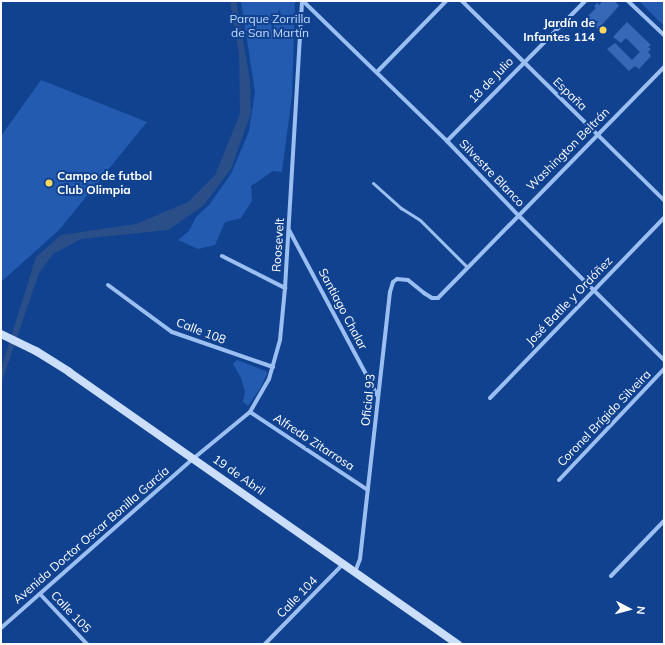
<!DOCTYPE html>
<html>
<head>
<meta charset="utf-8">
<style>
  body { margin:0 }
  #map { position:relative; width:665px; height:645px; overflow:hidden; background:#114290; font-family:Mulish,sans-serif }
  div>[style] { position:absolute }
  .green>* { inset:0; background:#235bb0 }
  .water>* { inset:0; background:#2a4e88 }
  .building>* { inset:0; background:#3569b8 }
  .lane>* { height:3px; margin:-1.5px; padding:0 1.5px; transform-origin:1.5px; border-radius:1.5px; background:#9cbff2 }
  .street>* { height:4px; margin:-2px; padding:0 2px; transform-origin:2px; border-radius:2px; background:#9cbff2 }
  .secondary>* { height:8px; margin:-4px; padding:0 4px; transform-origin:4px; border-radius:4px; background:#cbdefc }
  .dots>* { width:11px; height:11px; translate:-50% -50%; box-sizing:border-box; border:2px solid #114290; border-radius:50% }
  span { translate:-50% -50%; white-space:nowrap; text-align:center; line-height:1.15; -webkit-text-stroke:4px #114290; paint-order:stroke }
  .park-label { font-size:12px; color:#c3dbfd }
  .poi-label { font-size:12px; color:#fff; font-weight:700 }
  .right { translate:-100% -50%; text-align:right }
  .left { translate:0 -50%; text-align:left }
  .street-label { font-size:12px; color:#fff }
  .frame { position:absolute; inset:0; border:2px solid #fff; pointer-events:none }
  .north { position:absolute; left:609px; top:589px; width:40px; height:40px; -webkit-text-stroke:3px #114290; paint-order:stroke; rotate:96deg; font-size:11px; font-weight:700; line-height:16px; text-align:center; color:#fff }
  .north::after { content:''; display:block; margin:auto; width:14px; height:18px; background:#fff; clip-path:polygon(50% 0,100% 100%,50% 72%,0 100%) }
</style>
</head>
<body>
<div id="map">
  <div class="green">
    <i style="clip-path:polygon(241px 1px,295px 1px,292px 95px,282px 172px,273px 171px,251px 186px,252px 201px,241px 218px,225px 222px,215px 245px,198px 249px,178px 240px,189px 231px,196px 217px,209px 205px,231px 174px,249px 131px,255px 92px)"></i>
    <i style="clip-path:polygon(639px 1px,664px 1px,664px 26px)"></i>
    <i style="clip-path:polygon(41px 80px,147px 122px,59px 230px,1px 282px,1px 136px)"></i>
    <i style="clip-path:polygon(237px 360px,266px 371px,267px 374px,261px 387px,248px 406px,243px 402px,245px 392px,241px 378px,233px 364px)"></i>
  </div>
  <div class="water">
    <i style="clip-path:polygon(230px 1px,236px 1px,250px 80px,251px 113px,231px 169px,203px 206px,168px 230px,81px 239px,53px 254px,39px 273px,1px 384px,1px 369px,36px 257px,61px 235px,136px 224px,188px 202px,215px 175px,240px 114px,239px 53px)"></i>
  </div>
  <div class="building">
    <i style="clip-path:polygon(603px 1px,615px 1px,619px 6px,598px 29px,587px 17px,596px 8px,594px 6px,597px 3px,599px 5px)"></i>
    <i style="clip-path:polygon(627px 22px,651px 45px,648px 47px,651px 49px,648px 52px,651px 56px,639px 69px,635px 66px,629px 71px,607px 49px,615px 43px,632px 60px,640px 52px,626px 38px,621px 43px,613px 37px)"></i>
  </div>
  <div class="lane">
    <i style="left:373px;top:183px;width:38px;rotate:42deg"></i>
    <i style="left:401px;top:208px;width:22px;rotate:32deg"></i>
    <i style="left:420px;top:220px;width:66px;rotate:45deg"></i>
  </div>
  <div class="street">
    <i style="left:303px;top:1px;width:201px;rotate:44.2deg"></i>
    <i style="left:447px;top:141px;width:103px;rotate:46.2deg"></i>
    <i style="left:518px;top:215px;width:206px;rotate:44.8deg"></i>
    <i style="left:462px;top:1px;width:284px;rotate:44.6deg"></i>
    <i style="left:628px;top:1px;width:50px;rotate:43.4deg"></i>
    <i style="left:377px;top:72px;width:99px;rotate:-45.8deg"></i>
    <i style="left:447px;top:141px;width:197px;rotate:-45.4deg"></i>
    <i style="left:289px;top:230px;width:189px;rotate:61.9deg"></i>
    <i style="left:222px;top:256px;width:71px;rotate:26.9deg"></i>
    <i style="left:108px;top:285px;width:79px;rotate:36.3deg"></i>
    <i style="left:172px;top:332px;width:107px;rotate:19.1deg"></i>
    <i style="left:490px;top:398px;width:250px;rotate:-46deg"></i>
    <i style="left:250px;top:412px;width:141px;rotate:33.5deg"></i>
    <i style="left:559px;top:480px;width:153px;rotate:-46.6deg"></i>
    <i style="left:355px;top:572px;width:14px;rotate:-69deg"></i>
    <i style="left:360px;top:559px;width:269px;rotate:-83.6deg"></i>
    <i style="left:390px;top:292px;width:10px;rotate:-73deg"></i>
    <i style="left:393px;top:282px;width:5px;rotate:-37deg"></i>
    <i style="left:397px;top:279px;width:11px;rotate:5deg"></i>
    <i style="left:408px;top:280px;width:21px;rotate:39deg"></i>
    <i style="left:424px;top:293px;width:9px;rotate:32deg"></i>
    <i style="left:432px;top:298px;width:6px"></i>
    <i style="left:438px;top:298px;width:323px;rotate:-45.6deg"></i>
    <i style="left:611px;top:576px;width:76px;rotate:-46.1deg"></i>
    <i style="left:40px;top:594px;width:69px;rotate:46.8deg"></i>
    <i style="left:1px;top:628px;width:257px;rotate:-41.4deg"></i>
    <i style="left:194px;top:458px;width:72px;rotate:-39.4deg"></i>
    <i style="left:250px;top:412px;width:38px;rotate:-60deg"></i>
    <i style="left:269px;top:379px;width:41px;rotate:-74.2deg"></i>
    <i style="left:280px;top:340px;width:52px;rotate:-84.5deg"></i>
    <i style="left:285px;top:288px;width:288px;rotate:-86.6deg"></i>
    <i style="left:265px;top:644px;width:112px;rotate:-45.7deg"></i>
  </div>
  <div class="secondary">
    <i style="left:1px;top:334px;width:39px;rotate:26deg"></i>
    <i style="left:36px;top:351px;width:39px;rotate:32deg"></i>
    <i style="left:69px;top:372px;width:475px;rotate:35deg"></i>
  </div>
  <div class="dots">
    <i style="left:603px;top:30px;background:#ffd85d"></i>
    <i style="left:49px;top:183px;background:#ffd85d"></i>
  </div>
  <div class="park-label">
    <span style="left:270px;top:26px">Parque Zorrilla<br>de San Martín</span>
  </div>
  <div class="poi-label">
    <span class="right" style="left:595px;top:30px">Jardín de<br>Infantes 114</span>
    <span class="left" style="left:57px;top:183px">Campo de futbol<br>Club Olimpia</span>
  </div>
  <div class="street-label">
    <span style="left:491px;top:80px;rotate:-46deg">18 de Julio</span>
    <span style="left:570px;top:94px;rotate:44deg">España</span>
    <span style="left:568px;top:149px;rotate:-45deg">Washington Beltrán</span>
    <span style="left:492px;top:173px;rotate:46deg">Silvestre Blanco</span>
    <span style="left:278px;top:245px;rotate:-86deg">Roosevelt</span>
    <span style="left:569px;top:301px;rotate:-46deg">José Batlle y Ordóñez</span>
    <span style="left:343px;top:309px;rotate:62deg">Santiago Chalar</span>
    <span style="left:201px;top:331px;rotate:21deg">Calle 108</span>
    <span style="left:368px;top:400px;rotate:-84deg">Oficial 93</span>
    <span style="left:604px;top:418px;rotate:-46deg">Coronel Brígido Silveira</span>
    <span style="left:314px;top:442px;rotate:33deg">Alfredo Zitarrosa</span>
    <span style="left:239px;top:475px;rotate:35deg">19 de Abril</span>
    <span style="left:91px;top:535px;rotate:-41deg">Avenida Doctor Oscar Bonilla García</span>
    <span style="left:297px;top:597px;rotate:-46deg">Calle 104</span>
    <span style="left:71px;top:612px;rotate:47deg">Calle 105</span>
  </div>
  <div class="frame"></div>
  <div class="north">N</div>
</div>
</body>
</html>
